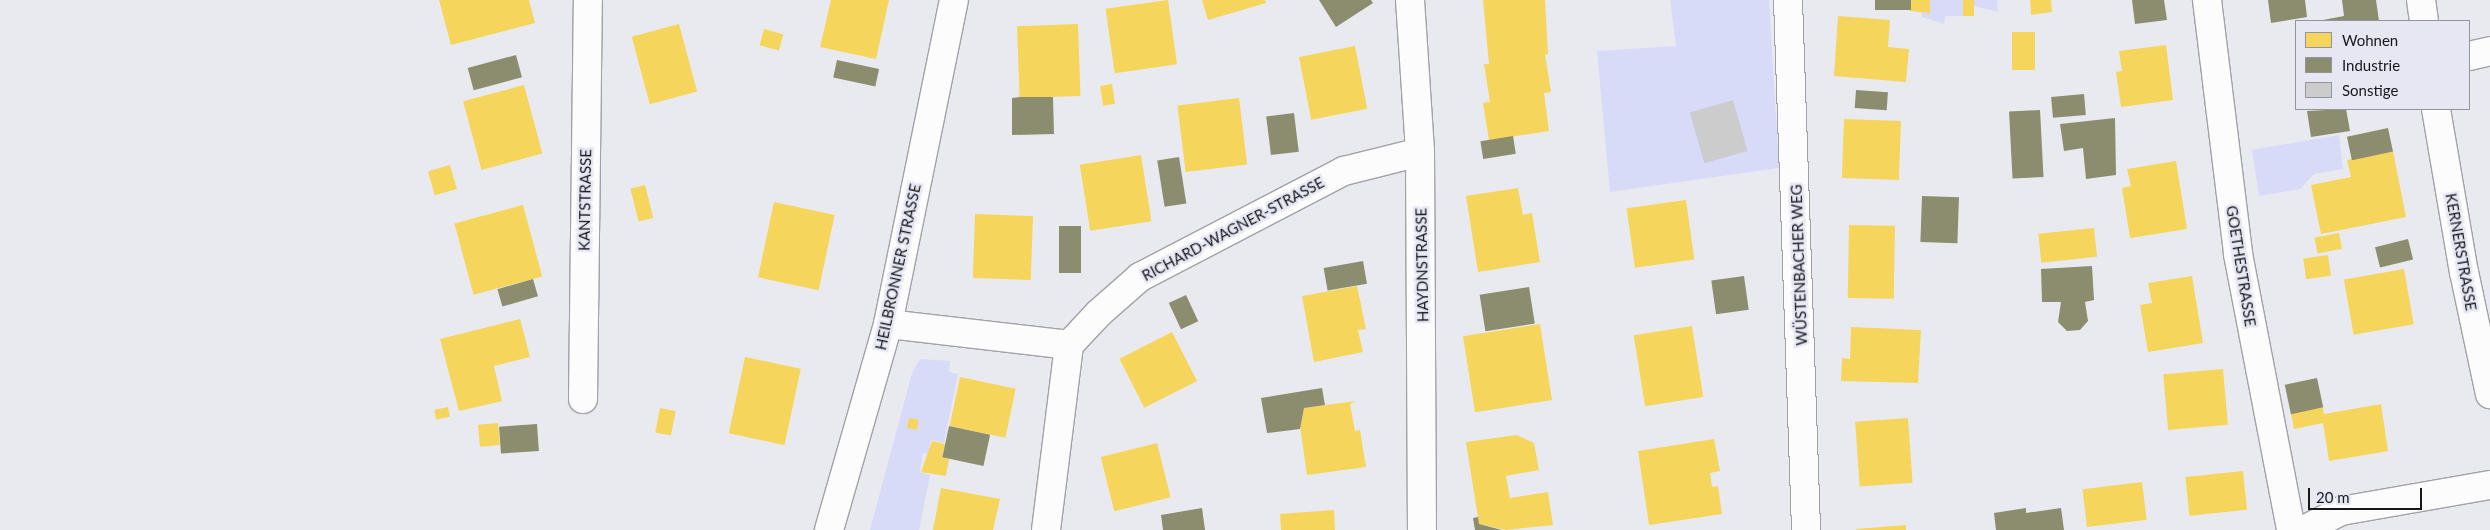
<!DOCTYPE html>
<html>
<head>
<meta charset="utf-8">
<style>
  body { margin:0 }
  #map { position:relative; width:2490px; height:530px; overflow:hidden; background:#e9eaf0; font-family:Lato,sans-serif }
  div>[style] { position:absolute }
  .green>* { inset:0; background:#d7dbf8 }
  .homes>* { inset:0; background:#f6d55c; transform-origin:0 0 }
  .industry>* { inset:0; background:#8c8c6e; transform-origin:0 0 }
  .building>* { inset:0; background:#cccccd; transform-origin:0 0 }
  .roads { filter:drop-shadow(1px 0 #a1a1a6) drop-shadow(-1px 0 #a1a1a6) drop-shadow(0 1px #a1a1a6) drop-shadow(0 -1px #a1a1a6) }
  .minor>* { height:28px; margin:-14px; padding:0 14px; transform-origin:14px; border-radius:14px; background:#fcfcfd }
  .tertiary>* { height:28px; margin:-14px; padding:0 14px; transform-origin:14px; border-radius:14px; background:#fcfcfd }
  span { translate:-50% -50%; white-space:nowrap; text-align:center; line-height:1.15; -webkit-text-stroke:5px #e6e7f3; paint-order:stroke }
  .street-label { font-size:15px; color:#17181c }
  .legend { position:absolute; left:2295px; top:20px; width:175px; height:90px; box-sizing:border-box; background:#e6e7f3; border:1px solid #93949d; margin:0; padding:6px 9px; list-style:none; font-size:15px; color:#17181c }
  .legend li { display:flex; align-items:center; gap:10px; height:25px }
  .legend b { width:25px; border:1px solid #93949d }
  .scale { position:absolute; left:2308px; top:488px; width:114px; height:22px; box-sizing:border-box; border:2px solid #17181c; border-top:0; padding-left:6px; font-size:15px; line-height:18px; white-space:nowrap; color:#17181c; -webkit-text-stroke:4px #e6e7f3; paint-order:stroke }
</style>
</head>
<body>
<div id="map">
  <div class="green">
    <i style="clip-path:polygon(1670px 0,1769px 0,1779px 168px,1610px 192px,1597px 51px,1676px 46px)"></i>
    <i style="clip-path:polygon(1930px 0,1997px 0,1998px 12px,1974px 6px,1973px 16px,1945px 16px,1944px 24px,1922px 17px,1922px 12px,1930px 13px)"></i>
    <i style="clip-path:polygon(2339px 135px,2343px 169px,2314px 174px,2300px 189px,2259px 196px,2252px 150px)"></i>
    <i style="clip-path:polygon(920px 359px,950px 361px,949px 372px,958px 374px,944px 443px,931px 440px,928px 454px,923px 453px,920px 472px,930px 475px,919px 530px,870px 530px,912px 373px)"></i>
  </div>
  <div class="homes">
    <i style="clip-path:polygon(439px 0,529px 0,535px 23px,451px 45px)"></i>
    <i style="clip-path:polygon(831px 0,889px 0,876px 59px,820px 47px)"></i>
    <i style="left:1168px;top:0;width:65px;height:63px;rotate:82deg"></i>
    <i style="clip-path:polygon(1202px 0,1265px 0,1266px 3px,1208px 20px)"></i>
    <i style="clip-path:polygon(1483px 0,1545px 0,1548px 54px,1545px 55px,1551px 92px,1544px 93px,1549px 131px,1489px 140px,1483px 103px,1490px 102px,1484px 64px,1489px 64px)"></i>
    <i style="clip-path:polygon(1911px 0,1930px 0,1930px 13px,1910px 11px)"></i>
    <i style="left:1963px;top:0;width:11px;height:16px"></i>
    <i style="clip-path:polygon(2030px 0,2051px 0,2052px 12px,2031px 15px)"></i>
    <i style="clip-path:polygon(1838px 16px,1890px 20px,1888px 47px,1909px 49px,1906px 82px,1834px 76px)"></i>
    <i style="left:679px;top:24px;width:70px;height:49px;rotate:75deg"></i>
    <i style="left:1078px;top:24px;width:72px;height:61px;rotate:88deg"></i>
    <i style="left:764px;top:29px;width:20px;height:17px;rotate:15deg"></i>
    <i style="left:2012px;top:32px;width:23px;height:38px"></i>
    <i style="clip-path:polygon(2166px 45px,2173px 100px,2121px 107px,2116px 72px,2122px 71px,2119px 51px)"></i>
    <i style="left:1355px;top:46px;width:64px;height:57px;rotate:79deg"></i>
    <i style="left:1112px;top:84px;width:20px;height:12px;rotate:81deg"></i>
    <i style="left:524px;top:85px;width:71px;height:63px;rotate:75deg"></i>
    <i style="left:1239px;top:98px;width:67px;height:62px;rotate:83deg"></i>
    <i style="left:1844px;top:119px;width:57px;height:59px;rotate:2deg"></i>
    <i style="clip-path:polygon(2393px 151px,2406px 217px,2321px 234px,2311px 185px,2351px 177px,2347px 160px)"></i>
    <i style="left:1141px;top:155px;width:67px;height:62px;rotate:81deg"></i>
    <i style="clip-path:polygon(2176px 161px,2187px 229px,2130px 238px,2122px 188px,2131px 186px,2127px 169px)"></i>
    <i style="left:450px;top:165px;width:25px;height:23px;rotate:74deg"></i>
    <i style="left:645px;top:185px;width:34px;height:15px;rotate:76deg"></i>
    <i style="clip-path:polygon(1518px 188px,1523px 215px,1532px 213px,1540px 262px,1478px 272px,1466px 196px)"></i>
    <i style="left:1686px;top:200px;width:60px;height:60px;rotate:82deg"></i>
    <i style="left:774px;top:202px;width:62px;height:77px;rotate:12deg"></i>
    <i style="left:523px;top:205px;width:74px;height:71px;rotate:75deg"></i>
    <i style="left:1033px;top:216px;width:64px;height:58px;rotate:92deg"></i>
    <i style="left:1849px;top:225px;width:46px;height:73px;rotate:1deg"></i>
    <i style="left:2094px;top:228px;width:29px;height:56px;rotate:84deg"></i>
    <i style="left:2339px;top:233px;width:16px;height:25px;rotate:79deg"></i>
    <i style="left:2328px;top:255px;width:21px;height:25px;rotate:82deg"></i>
    <i style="left:2404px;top:269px;width:56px;height:61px;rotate:80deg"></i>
    <i style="clip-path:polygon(2192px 276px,2203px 343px,2148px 352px,2140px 305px,2152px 303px,2148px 283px)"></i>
    <i style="clip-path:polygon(1357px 286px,1366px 329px,1358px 330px,1363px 352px,1314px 362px,1302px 296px)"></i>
    <i style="clip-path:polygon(520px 319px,530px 357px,494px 366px,502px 401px,459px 411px,440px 339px)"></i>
    <i style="left:1540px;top:324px;width:77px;height:78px;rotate:81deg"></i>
    <i style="left:1692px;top:326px;width:72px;height:59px;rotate:81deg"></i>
    <i style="clip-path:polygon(1851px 327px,1921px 330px,1918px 383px,1841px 381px,1842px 358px,1850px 359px)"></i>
    <i style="left:1172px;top:332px;width:55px;height:59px;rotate:63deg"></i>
    <i style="left:745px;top:357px;width:57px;height:78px;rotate:12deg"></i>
    <i style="left:2223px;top:369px;width:56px;height:60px;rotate:85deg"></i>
    <i style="left:960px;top:377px;width:57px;height:50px;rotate:12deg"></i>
    <i style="clip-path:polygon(1356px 401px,1350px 404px,1355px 431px,1360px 430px,1366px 467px,1307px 475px,1300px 426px,1304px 408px)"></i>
    <i style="clip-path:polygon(2381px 404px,2388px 451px,2329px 461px,2323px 423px,2294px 429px,2291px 413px,2323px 407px,2324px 414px)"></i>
    <i style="left:448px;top:407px;width:10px;height:14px;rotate:79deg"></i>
    <i style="left:660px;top:408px;width:16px;height:25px;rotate:11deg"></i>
    <i style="left:909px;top:418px;width:10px;height:10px;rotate:11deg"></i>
    <i style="left:1908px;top:418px;width:65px;height:53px;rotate:86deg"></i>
    <i style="left:498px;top:423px;width:22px;height:20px;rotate:85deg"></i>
    <i style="clip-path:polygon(1517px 435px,1534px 443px,1539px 470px,1506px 476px,1510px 498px,1548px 492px,1553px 525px,1506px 530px,1479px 524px,1466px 442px)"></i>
    <i style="clip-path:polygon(1714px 439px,1720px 471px,1710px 473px,1712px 487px,1718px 486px,1722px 514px,1649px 525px,1638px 451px)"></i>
    <i style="clip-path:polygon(932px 441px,945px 444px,942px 457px,949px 459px,946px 476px,921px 472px)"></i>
    <i style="left:1157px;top:443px;width:56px;height:58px;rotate:76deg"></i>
    <i style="left:2243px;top:471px;width:39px;height:58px;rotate:84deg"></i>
    <i style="left:2142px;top:482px;width:38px;height:60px;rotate:83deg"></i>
    <i style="clip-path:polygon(941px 488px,1000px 499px,993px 530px,933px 530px)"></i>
    <i style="clip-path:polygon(1334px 510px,1335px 530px,1281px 530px,1280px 514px)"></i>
    <i style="clip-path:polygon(1906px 525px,1906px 530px,1856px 530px,1856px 529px)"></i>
  </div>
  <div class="industry">
    <i style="clip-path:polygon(1319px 0,1371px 0,1373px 3px,1336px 27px)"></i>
    <i style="left:1875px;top:0;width:36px;height:10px"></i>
    <i style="clip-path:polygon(2132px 0,2164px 0,2167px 20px,2135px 24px)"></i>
    <i style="clip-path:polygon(2268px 0,2305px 0,2307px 17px,2271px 23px)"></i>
    <i style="clip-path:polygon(2342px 0,2376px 0,2379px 21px,2318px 21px,2344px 16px)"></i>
    <i style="left:516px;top:55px;width:23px;height:50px;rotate:75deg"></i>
    <i style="left:837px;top:60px;width:43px;height:18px;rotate:12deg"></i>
    <i style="left:1856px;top:90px;width:32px;height:18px;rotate:4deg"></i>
    <i style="left:2084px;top:94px;width:21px;height:33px;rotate:85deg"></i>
    <i style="clip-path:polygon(1020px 97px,1053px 97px,1054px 134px,1012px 135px,1012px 98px)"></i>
    <i style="clip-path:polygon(2346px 109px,2350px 131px,2311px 137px,2307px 111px)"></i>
    <i style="left:2040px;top:110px;width:67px;height:31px;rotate:87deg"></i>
    <i style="left:1294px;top:113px;width:39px;height:28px;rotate:83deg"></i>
    <i style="clip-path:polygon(2115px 118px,2116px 175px,2086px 179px,2083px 148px,2064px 151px,2060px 124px)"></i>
    <i style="left:2388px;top:128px;width:24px;height:42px;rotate:78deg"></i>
    <i style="left:1513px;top:136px;width:18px;height:33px;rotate:81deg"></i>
    <i style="left:1179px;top:157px;width:47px;height:22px;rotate:81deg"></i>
    <i style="left:1922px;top:196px;width:37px;height:46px;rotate:2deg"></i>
    <i style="left:1059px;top:226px;width:22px;height:47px"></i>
    <i style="left:2408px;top:239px;width:21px;height:34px;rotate:76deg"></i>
    <i style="left:1363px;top:261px;width:23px;height:40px;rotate:80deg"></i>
    <i style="clip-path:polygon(2092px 266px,2094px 300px,2085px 302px,2088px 321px,2080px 330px,2067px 331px,2058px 322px,2061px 302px,2042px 302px,2041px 269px)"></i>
    <i style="left:1744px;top:276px;width:34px;height:33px;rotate:82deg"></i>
    <i style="left:533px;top:279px;width:18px;height:37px;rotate:74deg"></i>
    <i style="left:1529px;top:287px;width:37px;height:50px;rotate:81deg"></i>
    <i style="left:1186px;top:295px;width:29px;height:19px;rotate:65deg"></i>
    <i style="left:2317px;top:378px;width:30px;height:33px;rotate:78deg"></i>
    <i style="clip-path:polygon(1322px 388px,1325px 405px,1304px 408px,1300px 429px,1267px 433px,1261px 398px)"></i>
    <i style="left:537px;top:424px;width:27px;height:38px;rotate:86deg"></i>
    <i style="left:949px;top:426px;width:42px;height:32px;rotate:12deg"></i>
    <i style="clip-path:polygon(1202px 508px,1205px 530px,1163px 530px,1161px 515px)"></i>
    <i style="clip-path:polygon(2026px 508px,2026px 513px,2061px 508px,2064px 530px,1996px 530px,1994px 513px)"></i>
    <i style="clip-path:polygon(1478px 517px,1479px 524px,1502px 530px,1475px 530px,1473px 518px)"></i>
  </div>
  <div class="building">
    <i style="left:1733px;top:100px;width:53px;height:45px;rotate:74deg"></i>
  </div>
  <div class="roads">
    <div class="minor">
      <i style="left:1410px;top:0;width:152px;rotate:86.2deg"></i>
      <i style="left:1420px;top:152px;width:378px;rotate:89.7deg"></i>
      <i style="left:1788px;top:0;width:530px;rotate:88.05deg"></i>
      <i style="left:2207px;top:0;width:256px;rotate:83deg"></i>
      <i style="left:2238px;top:254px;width:281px;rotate:79.1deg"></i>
      <i style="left:2421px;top:0;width:21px;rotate:82deg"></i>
      <i style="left:2469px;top:56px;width:22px;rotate:-13deg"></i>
      <i style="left:2436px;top:109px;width:165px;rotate:80.3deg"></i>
      <i style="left:2464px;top:272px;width:125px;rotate:78deg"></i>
      <i style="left:888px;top:324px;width:182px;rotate:6.6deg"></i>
      <i style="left:583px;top:399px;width:399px;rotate:-89.3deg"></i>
      <i style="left:1046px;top:530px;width:186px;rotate:-82.9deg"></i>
      <i style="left:1069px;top:345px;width:44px;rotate:-46.8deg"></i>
      <i style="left:1099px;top:313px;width:55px;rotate:-41.3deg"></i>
      <i style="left:1140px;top:277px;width:230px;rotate:-27.5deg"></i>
      <i style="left:1344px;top:171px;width:78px;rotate:-14deg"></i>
      <i style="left:2304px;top:530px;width:42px;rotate:-27.2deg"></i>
      <i style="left:2341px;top:511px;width:151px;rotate:-9.9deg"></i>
    </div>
    <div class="tertiary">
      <i style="left:829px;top:530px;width:214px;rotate:-74deg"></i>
      <i style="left:888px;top:324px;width:331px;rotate:-78.5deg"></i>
    </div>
  </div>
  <div class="street-label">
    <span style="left:585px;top:200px;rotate:-89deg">KANTSTRASSE</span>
    <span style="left:1233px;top:229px;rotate:-28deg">RICHARD-WAGNER-STRASSE</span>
    <span style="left:2461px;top:252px;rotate:80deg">KERNERSTRASSE</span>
    <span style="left:1422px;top:265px;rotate:-91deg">HAYDNSTRASSE</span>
    <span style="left:1799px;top:265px;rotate:-92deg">WÜSTENBACHER WEG</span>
    <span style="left:2241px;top:266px;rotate:81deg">GOETHESTRASSE</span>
    <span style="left:898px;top:267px;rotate:-78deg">HEILBRONNER STRASSE</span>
  </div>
  <ul class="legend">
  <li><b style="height:14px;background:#f6d55c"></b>Wohnen</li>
  <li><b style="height:14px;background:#8c8c6e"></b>Industrie</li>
  <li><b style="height:14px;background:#cccccd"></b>Sonstige</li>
  </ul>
  <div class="scale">20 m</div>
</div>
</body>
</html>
